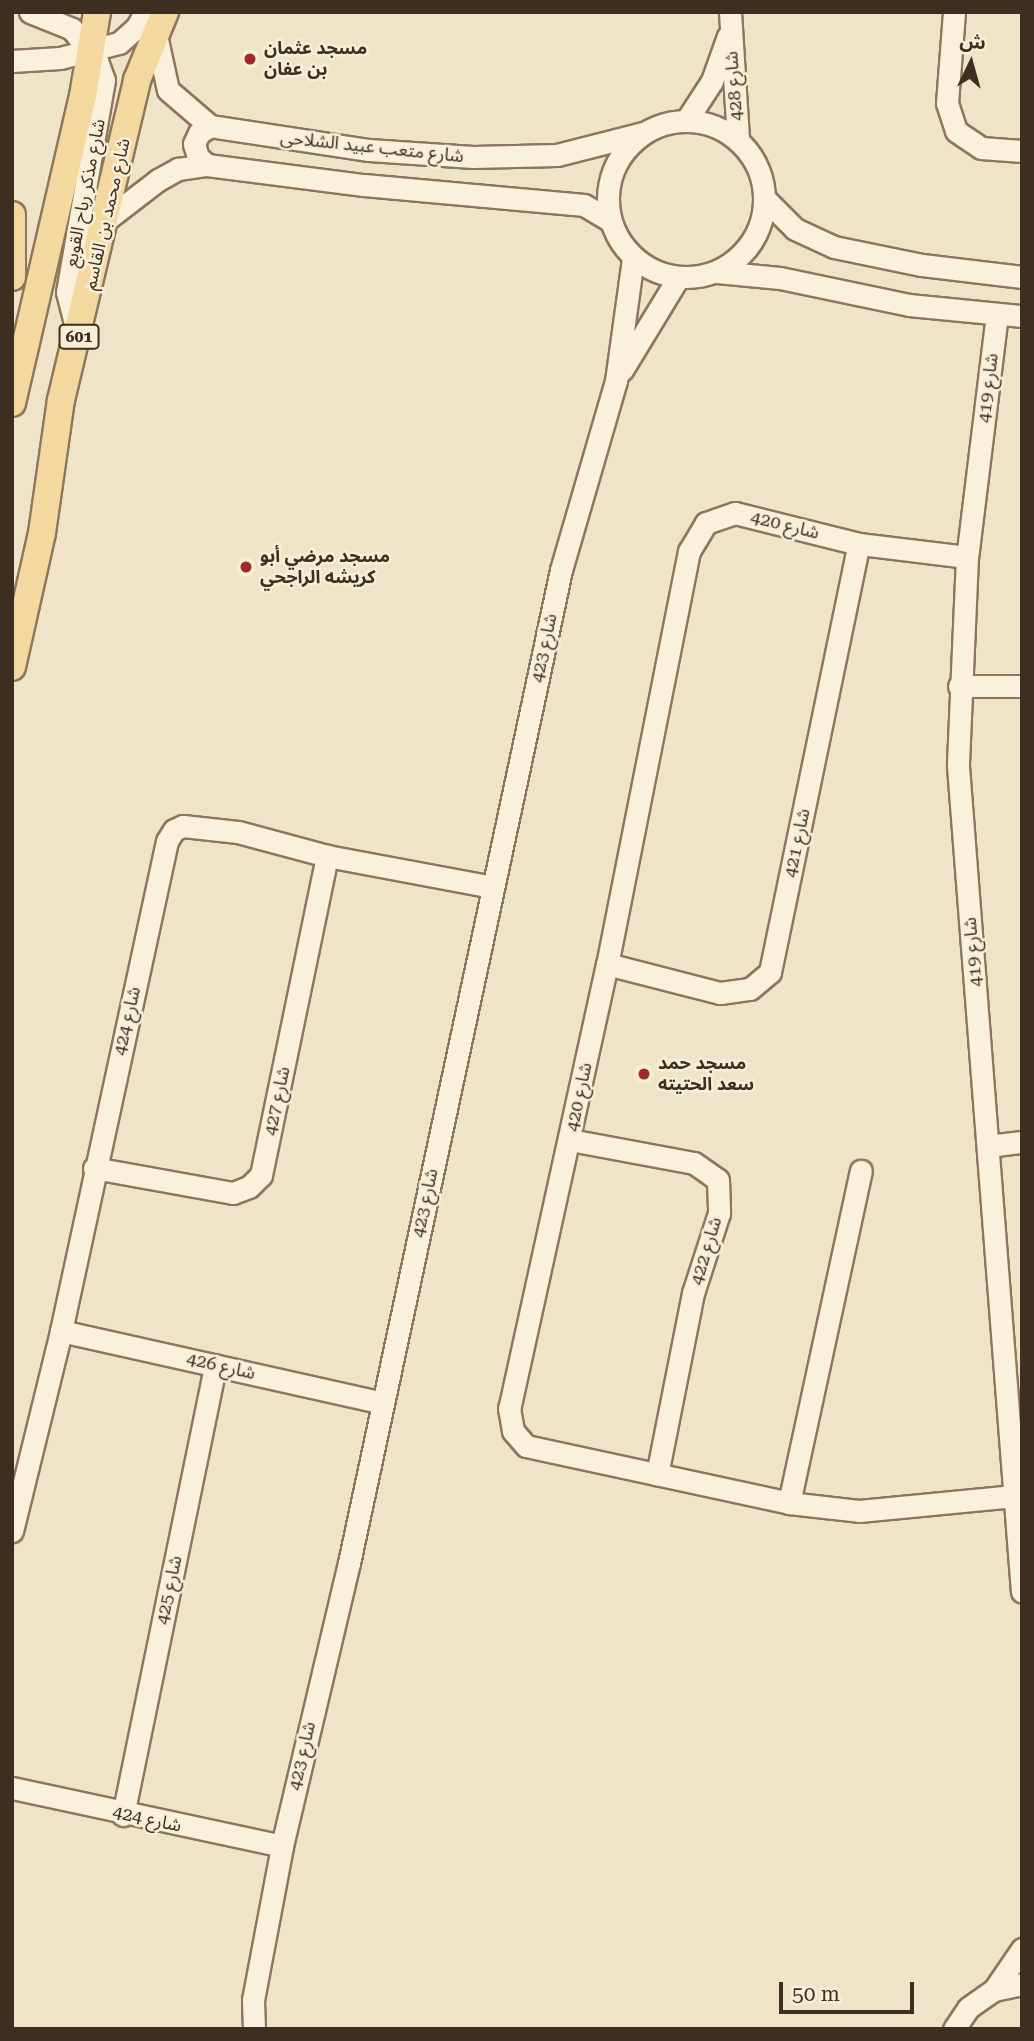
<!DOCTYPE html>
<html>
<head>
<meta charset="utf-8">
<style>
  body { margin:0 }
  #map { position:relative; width:1034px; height:2041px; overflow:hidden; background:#f0e4c8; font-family:"Roboto Serif","Noto Sans Arabic",serif }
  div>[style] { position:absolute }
  .roads { filter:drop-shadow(2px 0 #8d765c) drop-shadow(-2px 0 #8d765c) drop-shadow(0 2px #8d765c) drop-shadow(0 -2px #8d765c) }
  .minor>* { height:21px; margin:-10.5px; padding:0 10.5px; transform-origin:10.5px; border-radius:10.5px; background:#faf1dc }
  .minor>.ring { margin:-10.5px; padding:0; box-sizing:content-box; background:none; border:21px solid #faf1dc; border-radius:50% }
  .major>* { height:26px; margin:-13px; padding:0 13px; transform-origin:13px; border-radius:13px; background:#f3d9a0 }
  .dots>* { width:19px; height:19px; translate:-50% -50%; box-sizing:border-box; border:4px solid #f7eed8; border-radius:50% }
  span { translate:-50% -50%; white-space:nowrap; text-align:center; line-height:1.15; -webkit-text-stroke:5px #f7eed8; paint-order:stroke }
  .shield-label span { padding:2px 5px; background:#f7eed8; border:2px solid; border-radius:5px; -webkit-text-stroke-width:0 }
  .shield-label { font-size:16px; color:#3d2e20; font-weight:700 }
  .poi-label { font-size:18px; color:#3d2e20; font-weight:700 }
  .left { translate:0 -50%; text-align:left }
  .street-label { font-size:18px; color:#3d2e20 }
  .frame { position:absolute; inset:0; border:14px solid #3d2e20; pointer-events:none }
  .north { position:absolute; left:936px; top:28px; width:70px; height:70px; -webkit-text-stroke:5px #f7eed8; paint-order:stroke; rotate:5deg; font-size:19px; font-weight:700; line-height:28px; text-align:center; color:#3d2e20 }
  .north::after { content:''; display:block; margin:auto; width:24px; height:32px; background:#3d2e20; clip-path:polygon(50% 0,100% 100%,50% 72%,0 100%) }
  .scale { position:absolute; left:779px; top:1982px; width:135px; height:32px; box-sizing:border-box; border:4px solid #3d2e20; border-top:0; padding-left:9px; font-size:21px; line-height:24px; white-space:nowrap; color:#3d2e20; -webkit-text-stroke:5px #f7eed8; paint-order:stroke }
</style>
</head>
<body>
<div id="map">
  <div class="roads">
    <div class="minor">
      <i style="left:30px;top:12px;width:45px;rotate:22deg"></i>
      <i style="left:72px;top:29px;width:41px;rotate:52deg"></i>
      <i style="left:97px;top:61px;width:20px;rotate:70deg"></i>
      <i style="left:104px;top:80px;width:215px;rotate:99.9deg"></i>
      <i style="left:67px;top:292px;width:44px;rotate:75.7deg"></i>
      <i style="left:730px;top:12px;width:128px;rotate:86.4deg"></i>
      <i style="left:954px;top:12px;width:91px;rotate:94.4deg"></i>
      <i style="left:947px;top:103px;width:29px;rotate:72deg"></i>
      <i style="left:956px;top:131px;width:30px;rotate:34deg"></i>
      <i style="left:981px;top:148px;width:41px;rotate:4.2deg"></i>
      <i style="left:156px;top:35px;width:56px;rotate:77.7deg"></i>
      <i style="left:168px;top:90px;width:55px;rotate:40.6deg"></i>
      <i style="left:210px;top:126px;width:161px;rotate:8.6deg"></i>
      <i style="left:369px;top:150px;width:104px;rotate:3.9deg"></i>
      <i style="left:473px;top:157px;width:84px;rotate:-1.4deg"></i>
      <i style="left:557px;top:155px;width:89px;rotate:-14.3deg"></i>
      <i style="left:12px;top:61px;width:48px;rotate:-3.6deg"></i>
      <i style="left:60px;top:58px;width:61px;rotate:-14.3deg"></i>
      <i style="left:119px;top:43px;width:24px;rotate:-42deg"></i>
      <i style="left:137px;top:27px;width:17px;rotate:-62deg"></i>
      <i class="ring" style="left:608px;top:121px;width:135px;height:135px"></i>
      <i style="left:686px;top:121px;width:48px;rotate:-57deg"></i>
      <i style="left:712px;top:81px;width:48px;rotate:-70.4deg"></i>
      <i style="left:207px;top:165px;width:12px;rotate:-138deg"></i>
      <i style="left:198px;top:157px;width:14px;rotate:-107deg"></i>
      <i style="left:194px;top:144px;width:12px;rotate:-66deg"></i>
      <i style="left:199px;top:133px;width:13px;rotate:-32deg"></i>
      <i style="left:765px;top:199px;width:42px;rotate:45deg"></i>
      <i style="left:795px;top:229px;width:43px;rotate:24.8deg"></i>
      <i style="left:834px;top:247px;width:90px;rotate:11.6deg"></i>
      <i style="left:922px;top:265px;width:101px;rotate:6.8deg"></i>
      <i style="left:106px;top:220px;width:66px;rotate:-37.6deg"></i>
      <i style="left:158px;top:180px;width:23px;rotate:-29deg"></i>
      <i style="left:178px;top:169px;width:29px;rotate:-8deg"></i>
      <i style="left:207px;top:165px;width:158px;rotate:7.3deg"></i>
      <i style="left:364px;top:185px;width:221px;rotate:5.2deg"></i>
      <i style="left:584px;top:205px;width:29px;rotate:31deg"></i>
      <i style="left:717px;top:272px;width:63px;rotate:5.4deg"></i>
      <i style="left:780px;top:278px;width:132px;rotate:11.8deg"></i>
      <i style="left:909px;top:305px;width:114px;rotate:5.6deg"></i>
      <i style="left:997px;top:314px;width:245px;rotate:97deg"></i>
      <i style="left:967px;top:557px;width:209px;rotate:92.5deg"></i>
      <i style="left:958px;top:766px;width:828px;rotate:85.57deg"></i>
      <i style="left:622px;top:370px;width:108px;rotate:-58.7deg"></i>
      <i style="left:967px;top:557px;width:109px;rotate:-173.1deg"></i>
      <i style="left:859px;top:544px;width:128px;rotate:-166deg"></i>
      <i style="left:735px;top:513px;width:31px;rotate:161deg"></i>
      <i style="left:706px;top:523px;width:33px;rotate:121deg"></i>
      <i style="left:689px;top:551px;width:421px;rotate:101.2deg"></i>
      <i style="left:607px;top:964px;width:455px;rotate:102.4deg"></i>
      <i style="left:509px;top:1408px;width:23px;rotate:80deg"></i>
      <i style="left:513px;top:1431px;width:20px;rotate:49deg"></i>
      <i style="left:526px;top:1446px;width:269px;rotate:12.2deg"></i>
      <i style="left:789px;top:1503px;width:70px;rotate:6.5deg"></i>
      <i style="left:859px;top:1511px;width:156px;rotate:-5.5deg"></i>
      <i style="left:959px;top:686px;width:63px"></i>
      <i style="left:607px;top:964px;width:117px;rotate:14.4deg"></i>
      <i style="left:720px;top:993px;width:30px;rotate:-8deg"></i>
      <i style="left:750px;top:989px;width:26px;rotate:-40deg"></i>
      <i style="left:770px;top:972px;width:437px;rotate:-78.3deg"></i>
      <i style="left:570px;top:1140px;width:126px;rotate:10.5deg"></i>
      <i style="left:694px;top:1163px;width:29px;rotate:35deg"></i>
      <i style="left:718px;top:1180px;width:33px;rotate:88deg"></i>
      <i style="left:719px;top:1213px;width:84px;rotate:108deg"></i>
      <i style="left:693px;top:1293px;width:185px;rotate:101.2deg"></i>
      <i style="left:988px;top:1146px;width:34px;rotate:-7deg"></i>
      <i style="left:94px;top:1168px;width:141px;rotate:10.2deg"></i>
      <i style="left:233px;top:1193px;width:17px;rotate:-21deg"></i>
      <i style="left:249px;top:1187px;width:17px;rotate:-45deg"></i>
      <i style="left:261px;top:1175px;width:326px;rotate:-78.3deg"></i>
      <i style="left:61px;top:1331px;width:329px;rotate:12.6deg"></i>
      <i style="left:789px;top:1503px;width:340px;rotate:-77.8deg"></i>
      <i style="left:12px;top:1531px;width:206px;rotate:-76.2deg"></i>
      <i style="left:61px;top:1331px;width:501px;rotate:-77.79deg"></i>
      <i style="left:167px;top:841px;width:13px;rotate:-58deg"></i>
      <i style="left:174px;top:830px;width:10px;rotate:-24deg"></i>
      <i style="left:183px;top:826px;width:55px;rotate:6.2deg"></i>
      <i style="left:238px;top:832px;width:92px;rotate:15.1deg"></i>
      <i style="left:327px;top:856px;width:168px;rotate:10.6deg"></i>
      <i style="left:12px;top:1788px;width:276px;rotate:12.1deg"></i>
      <i style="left:123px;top:1815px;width:459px;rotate:-78.4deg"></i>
      <i style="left:994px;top:1990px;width:50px;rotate:-55.7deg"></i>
      <i style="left:254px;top:2029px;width:29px;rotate:-92deg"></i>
      <i style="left:253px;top:2000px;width:157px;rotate:-79.3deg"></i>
      <i style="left:282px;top:1846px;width:291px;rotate:-76.7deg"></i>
      <i style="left:349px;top:1563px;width:1015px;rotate:-77.95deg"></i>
      <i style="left:561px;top:570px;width:197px;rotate:-73.8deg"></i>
      <i style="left:616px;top:381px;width:124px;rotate:-82.1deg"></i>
      <i style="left:954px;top:2029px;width:25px;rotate:-56deg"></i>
      <i style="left:968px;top:2008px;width:32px;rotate:-35deg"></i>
      <i style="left:994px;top:1990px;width:29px;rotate:-12deg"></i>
    </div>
    <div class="major">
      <i style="left:12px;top:215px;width:62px;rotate:90deg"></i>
      <i style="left:12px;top:403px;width:315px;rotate:-77deg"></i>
      <i style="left:83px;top:96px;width:85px;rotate:-80.5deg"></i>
      <i style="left:12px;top:667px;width:137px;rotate:-77.4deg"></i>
      <i style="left:42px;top:533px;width:134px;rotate:-81.9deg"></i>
      <i style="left:61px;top:400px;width:329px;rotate:-76.6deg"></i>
      <i style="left:137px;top:80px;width:74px;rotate:-67.6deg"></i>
    </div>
  </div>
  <div class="dots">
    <i style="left:250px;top:59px;background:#9e2a2b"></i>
    <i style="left:246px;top:567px;background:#9e2a2b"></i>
    <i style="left:644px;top:1074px;background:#9e2a2b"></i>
  </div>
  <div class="shield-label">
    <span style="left:79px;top:337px">601</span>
  </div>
  <div class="poi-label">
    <span class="left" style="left:264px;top:59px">مسجد عثمان<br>بن عفان</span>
    <span class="left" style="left:260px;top:567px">مسجد مرضي أبو<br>كريشه الراجحي</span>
    <span class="left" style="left:658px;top:1074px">مسجد حمد<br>سعد الحتيته</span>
  </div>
  <div class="street-label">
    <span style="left:734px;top:86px;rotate:-94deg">شارع 428</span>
    <span style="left:372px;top:147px;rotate:6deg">شارع متعب عبيد الشلاحى</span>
    <span style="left:85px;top:193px;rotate:-79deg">شارع مذكر رباح القوبع</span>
    <span style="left:107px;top:214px;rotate:-77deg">شارع محمد بن القاسم</span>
    <span style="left:988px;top:388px;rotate:-83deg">شارع 419</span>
    <span style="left:785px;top:525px;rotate:14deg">شارع 420</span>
    <span style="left:544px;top:648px;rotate:-78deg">شارع 423</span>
    <span style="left:797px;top:843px;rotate:-78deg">شارع 421</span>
    <span style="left:973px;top:952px;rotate:-95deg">شارع 419</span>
    <span style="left:127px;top:1021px;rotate:-77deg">شارع 424</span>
    <span style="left:579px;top:1097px;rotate:-78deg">شارع 420</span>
    <span style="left:277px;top:1101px;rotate:-78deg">شارع 427</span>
    <span style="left:425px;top:1203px;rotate:-78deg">شارع 423</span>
    <span style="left:706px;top:1251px;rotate:-73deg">شارع 422</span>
    <span style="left:221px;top:1366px;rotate:13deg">شارع 426</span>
    <span style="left:169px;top:1590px;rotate:-78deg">شارع 425</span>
    <span style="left:302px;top:1756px;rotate:-77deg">شارع 423</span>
    <span style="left:147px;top:1819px;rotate:12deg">شارع 424</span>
  </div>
  <div class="frame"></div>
  <div class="north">ش</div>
  <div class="scale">50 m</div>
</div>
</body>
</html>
